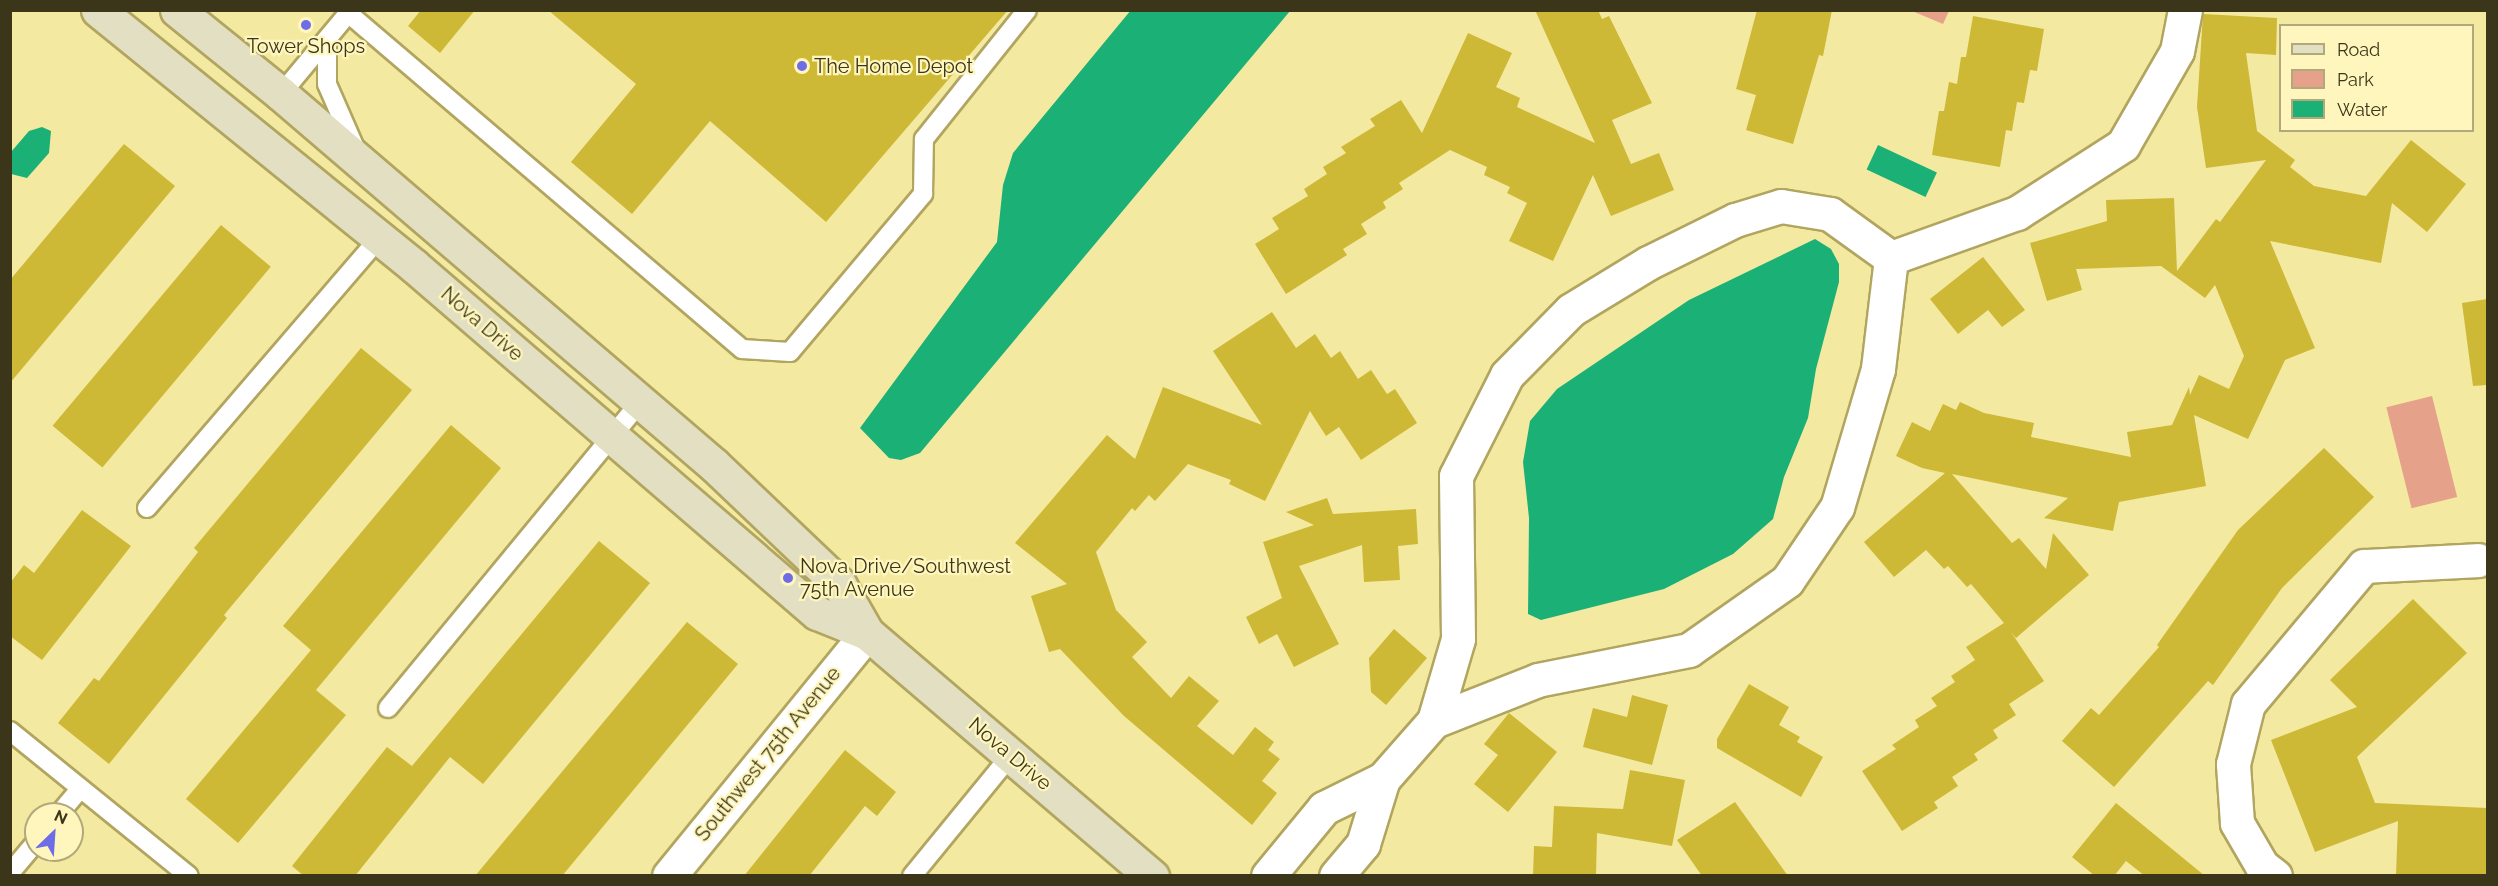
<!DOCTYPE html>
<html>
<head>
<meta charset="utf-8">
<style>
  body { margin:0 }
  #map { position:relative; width:2498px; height:886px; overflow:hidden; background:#f4e9a1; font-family:Raleway,sans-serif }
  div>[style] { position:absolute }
  .green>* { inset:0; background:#e5a189; transform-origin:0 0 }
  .water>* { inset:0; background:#1bb076; transform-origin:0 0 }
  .building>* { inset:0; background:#cdb935; transform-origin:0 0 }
  .roads { filter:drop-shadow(2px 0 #b1a55f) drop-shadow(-2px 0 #b1a55f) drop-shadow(0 2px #b1a55f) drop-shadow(0 -2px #b1a55f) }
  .lane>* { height:18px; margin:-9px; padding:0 9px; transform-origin:9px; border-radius:9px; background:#fff }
  .street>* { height:33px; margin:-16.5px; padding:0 16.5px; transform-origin:16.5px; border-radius:16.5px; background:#fff }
  .secondary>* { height:33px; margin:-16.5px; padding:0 16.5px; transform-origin:16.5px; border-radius:16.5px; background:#e3dfc2 }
  .dots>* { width:16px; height:16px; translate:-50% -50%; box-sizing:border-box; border:3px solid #fff6bd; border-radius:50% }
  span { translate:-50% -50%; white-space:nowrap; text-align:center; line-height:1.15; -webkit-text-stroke:4.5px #fff6bd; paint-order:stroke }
  .poi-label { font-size:20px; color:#3b3619 }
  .left { translate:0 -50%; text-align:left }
  .street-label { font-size:20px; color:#3b3619 }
  .frame { position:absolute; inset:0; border:12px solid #3b3619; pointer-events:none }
  .legend { position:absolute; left:2279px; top:24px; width:195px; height:108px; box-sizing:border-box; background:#fff6bd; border:2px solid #b1a97b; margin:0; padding:8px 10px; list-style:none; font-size:18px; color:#3b3619 }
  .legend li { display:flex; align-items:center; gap:12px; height:30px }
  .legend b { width:30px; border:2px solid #b1a97b }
  .north { position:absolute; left:24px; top:802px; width:60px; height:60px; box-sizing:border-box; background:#fff6bd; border:2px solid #b1a97b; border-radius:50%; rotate:25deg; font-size:16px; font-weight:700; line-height:24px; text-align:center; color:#3b3619 }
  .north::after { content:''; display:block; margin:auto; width:21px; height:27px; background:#6e6ce6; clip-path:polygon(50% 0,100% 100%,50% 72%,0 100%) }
</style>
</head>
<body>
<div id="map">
  <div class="green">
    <i style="clip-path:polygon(1912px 11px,1949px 11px,1943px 24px)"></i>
    <i style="left:2432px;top:396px;width:104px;height:47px;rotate:76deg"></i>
  </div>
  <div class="water">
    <i style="clip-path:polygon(1131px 10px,1290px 11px,920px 453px,901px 460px,889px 458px,860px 428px,997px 242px,1003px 185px,1013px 153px)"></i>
    <i style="clip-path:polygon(42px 127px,51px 131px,49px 153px,27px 178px,11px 174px,11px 152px,29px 131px)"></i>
    <i style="left:1878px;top:145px;width:65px;height:27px;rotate:25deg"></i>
    <i style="clip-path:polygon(1815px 239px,1831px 249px,1839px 264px,1839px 282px,1816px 369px,1808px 418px,1784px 477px,1773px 519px,1733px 554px,1664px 589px,1541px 620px,1528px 614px,1529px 518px,1523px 462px,1530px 421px,1557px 389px,1689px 300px)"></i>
  </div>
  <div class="building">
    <i style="clip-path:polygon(421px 10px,475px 10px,440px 53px,408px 26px)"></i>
    <i style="clip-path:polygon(548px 10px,1008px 10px,826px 222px,710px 121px,632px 214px,571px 162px,636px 84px)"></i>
    <i style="clip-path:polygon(1535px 10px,1598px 10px,1602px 19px,1609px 16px,1652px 103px,1612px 120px,1631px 164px,1659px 153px,1674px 190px,1611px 216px,1593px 175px,1553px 261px,1509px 241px,1527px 203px,1507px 193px,1510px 187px,1484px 175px,1487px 167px,1450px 150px,1399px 183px,1403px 189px,1383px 202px,1386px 208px,1361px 224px,1367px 234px,1343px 249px,1347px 255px,1286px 294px,1255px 244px,1279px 229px,1272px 218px,1308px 196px,1304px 189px,1327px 174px,1323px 167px,1346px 153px,1341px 147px,1375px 126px,1370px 119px,1401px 100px,1422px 133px,1468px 33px,1512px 53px,1496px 87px,1520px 98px,1517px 107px,1595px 143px)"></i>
    <i style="clip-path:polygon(1757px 10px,1832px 10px,1823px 56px,1819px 55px,1793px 144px,1746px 130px,1756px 95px,1736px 89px)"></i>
    <i style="clip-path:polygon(2203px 14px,2277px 18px,2276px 55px,2246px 53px,2257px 131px,2295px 160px,2290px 167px,2314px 186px,2366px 196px,2411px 140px,2466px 184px,2427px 232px,2392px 203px,2381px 263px,2270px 241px,2315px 348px,2285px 360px,2248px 439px,2194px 415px,2206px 486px,2119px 502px,2113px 531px,2044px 518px,2068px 498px,1952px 474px,2012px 543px,2019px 538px,2046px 569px,2053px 533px,2089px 575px,2016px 638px,2011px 632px,2044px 681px,2009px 704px,2016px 715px,1993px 730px,1998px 738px,1974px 754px,1978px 760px,1952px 777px,1958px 786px,1934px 802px,1938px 808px,1902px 831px,1862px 771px,1896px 749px,1892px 745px,1919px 727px,1915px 720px,1937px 706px,1931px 698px,1955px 682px,1951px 676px,1975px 660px,1966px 647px,2004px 623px,1971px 584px,1967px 587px,1948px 566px,1944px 569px,1926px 550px,1894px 577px,1864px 542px,1945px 473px,1922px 468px,1896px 456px,1912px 422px,1930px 431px,1943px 404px,1956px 410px,1960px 402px,1984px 413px,2034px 423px,2031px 437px,2131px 457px,2127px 432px,2172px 425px,2189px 387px,2190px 395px,2199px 375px,2229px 389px,2244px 356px,2215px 285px,2205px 298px,2161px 266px,2076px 269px,2082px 290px,2047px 301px,2030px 243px,2107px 221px,2106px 200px,2174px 198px,2177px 271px,2216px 219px,2220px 222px,2266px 160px,2206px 168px,2197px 107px)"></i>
    <i style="clip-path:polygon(1973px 16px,2044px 29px,2037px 71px,2030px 70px,2024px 103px,2017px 102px,2012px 131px,2006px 130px,2000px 167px,1932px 155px,1939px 111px,1944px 111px,1949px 82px,1957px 84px,1961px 57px,1966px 57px)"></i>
    <i style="clip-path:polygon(124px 144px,175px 186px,10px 383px,10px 280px)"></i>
    <i style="left:221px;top:225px;width:65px;height:262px;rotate:40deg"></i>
    <i style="clip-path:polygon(1983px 257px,2025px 310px,2002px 327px,1988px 310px,1958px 334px,1930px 299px)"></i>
    <i style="clip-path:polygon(2487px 299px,2487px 385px,2473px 386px,2462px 303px)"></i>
    <i style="clip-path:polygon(1272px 312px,1296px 348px,1315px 334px,1331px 358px,1340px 351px,1358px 379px,1371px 370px,1387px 394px,1395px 389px,1417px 423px,1361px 460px,1339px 427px,1326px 436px,1310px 411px,1265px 501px,1229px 484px,1231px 480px,1188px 464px,1155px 501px,1149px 495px,1135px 511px,1132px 508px,1096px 552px,1116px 610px,1147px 642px,1132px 657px,1171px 698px,1189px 676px,1219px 701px,1197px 726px,1233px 755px,1255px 727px,1274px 742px,1268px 750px,1280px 759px,1262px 781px,1277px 793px,1252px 825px,1124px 716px,1060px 649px,1049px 652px,1031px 596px,1067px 584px,1015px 543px,1107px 435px,1135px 459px,1163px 387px,1262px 425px,1213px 351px)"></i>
    <i style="clip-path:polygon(361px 348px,412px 390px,224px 615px,227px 618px,109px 764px,58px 723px,94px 678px,99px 681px,198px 552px,194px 548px)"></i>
    <i style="clip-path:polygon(451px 425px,501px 468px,316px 690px,346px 715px,238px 843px,186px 799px,311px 650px,283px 626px)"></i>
    <i style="clip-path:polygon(2324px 448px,2374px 497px,2282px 588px,2213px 685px,2208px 681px,2114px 787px,2062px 741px,2091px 708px,2099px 715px,2159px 647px,2157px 645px,2238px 530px)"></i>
    <i style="clip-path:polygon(1327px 498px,1333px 514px,1416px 509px,1418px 544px,1398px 546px,1400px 580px,1364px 582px,1362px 545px,1299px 566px,1339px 644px,1294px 667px,1277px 634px,1259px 644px,1246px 617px,1282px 598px,1263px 542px,1314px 525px,1286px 512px)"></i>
    <i style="clip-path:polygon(82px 510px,131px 546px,42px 660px,10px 636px,10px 583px,24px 565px,34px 573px)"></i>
    <i style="clip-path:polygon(599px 541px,650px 583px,483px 784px,450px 757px,355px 876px,304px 876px,292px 866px,387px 747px,412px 766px)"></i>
    <i style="clip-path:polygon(2413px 599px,2467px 653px,2357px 757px,2375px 803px,2487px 808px,2487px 876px,2396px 875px,2398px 821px,2315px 852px,2271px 740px,2357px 707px,2330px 680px)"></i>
    <i style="clip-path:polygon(687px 622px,738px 664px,562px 876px,475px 876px)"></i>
    <i style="clip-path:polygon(1394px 629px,1427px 658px,1386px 705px,1371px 692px,1369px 658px)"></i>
    <i style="clip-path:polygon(1749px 684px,1789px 707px,1779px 725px,1800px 737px,1797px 742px,1823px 757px,1801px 797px,1717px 748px,1717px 739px)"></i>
    <i style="clip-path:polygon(1632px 695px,1668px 705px,1652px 765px,1583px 747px,1593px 708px,1627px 717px)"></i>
    <i style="clip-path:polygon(1509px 713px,1557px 752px,1508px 812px,1474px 784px,1498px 755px,1484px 744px)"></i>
    <i style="clip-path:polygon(845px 750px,896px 792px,877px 816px,865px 806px,809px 876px,744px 876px)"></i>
    <i style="clip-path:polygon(1630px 770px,1685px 780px,1672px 846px,1597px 833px,1596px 876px,1533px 876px,1534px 846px,1552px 847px,1554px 806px,1623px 809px)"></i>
    <i style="clip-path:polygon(1735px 802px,1788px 876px,1702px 876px,1677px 840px)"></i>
    <i style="clip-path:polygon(2116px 803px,2205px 876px,2145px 876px,2126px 861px,2114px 876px,2095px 876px,2072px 857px)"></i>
  </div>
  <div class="roads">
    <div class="lane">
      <i style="left:348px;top:13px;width:518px;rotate:40.46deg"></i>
      <i style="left:742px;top:349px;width:48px;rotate:3.6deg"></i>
      <i style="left:790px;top:352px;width:207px;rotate:-49.9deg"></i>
      <i style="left:923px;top:194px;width:55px;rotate:-89deg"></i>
      <i style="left:924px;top:139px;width:165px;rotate:-51.4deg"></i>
      <i style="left:327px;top:39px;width:45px;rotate:90deg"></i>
      <i style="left:327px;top:84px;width:70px;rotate:66.4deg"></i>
      <i style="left:281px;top:94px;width:109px;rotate:-50.2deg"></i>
      <i style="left:147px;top:508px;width:356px;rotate:-49.3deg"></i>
      <i style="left:388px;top:708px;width:396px;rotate:-50.5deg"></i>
      <i style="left:10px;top:731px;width:230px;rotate:39deg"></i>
      <i style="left:59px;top:814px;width:33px;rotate:-50deg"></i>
      <i style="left:10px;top:873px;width:40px;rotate:-50deg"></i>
      <i style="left:912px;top:876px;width:156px;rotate:-50.7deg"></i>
    </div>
    <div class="street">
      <i style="left:1891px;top:258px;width:134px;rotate:-19.7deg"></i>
      <i style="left:2017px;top:213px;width:126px;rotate:-32.7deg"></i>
      <i style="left:2123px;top:145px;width:108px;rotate:-60.1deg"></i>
      <i style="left:2177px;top:51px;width:42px;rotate:-79deg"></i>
      <i style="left:669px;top:876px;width:313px;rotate:-50.8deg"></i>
      <i style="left:1268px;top:876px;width:88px;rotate:-50.5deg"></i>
      <i style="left:1324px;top:808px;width:66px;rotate:-26.2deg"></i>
      <i style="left:1383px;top:779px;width:77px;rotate:-48.7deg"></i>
      <i style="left:1434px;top:721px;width:85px;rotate:-73.7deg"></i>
      <i style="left:1458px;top:639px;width:163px;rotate:-90.7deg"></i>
      <i style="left:1456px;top:476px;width:113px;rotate:-63.2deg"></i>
      <i style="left:1507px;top:375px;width:91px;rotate:-45.4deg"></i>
      <i style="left:1571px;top:310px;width:90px;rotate:-31.4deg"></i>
      <i style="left:1648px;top:263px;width:97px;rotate:-26.3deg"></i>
      <i style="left:1735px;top:220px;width:48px;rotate:-16.9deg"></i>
      <i style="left:1781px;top:206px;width:50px;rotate:9.3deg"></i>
      <i style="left:1830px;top:214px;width:75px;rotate:35.8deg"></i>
      <i style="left:1891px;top:258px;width:112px;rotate:96.7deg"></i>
      <i style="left:1878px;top:369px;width:144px;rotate:106.5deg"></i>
      <i style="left:1837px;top:507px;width:89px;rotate:124deg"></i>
      <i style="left:1787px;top:581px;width:120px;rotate:144.9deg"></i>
      <i style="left:1689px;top:650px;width:154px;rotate:168.8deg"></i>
      <i style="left:1538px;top:680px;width:112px;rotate:158.5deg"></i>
      <i style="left:1336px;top:876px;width:42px;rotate:-49.8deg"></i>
      <i style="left:1363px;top:844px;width:68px;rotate:-72.9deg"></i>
      <i style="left:2275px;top:876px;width:16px;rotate:-142deg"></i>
      <i style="left:2262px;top:866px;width:50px;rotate:-120.2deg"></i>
      <i style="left:2237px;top:823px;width:59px;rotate:-93.9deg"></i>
      <i style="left:2233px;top:764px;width:62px;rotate:-76deg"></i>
      <i style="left:2248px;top:704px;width:180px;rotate:-50deg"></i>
      <i style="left:2364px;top:566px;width:114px;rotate:-3deg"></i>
    </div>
    <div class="secondary">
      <i style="left:98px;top:10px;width:407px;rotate:39deg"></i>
      <i style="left:414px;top:266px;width:532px;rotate:40.73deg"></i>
      <i style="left:817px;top:613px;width:54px;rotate:21.8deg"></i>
      <i style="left:867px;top:633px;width:375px;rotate:40.5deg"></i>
      <i style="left:177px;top:10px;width:134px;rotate:38.9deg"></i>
      <i style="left:281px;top:94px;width:570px;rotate:40.59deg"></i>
      <i style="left:714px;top:465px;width:173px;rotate:43.6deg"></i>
      <i style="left:839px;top:584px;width:56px;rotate:60.3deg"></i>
    </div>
  </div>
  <div class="dots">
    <i style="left:306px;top:25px;background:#6e6ce6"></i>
    <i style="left:802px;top:66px;background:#6e6ce6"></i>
    <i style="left:788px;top:578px;background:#6e6ce6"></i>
  </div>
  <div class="poi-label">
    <span style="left:306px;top:46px">Tower Shops</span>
    <span class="left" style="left:814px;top:66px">The Home Depot</span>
    <span class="left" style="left:800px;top:578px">Nova Drive/Southwest<br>75th Avenue</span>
  </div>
  <div class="street-label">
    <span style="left:482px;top:324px;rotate:41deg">Nova Drive</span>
    <span style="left:768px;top:754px;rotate:-51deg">Southwest 75th Avenue</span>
    <span style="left:1010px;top:754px;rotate:40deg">Nova Drive</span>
  </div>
  <div class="frame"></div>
  <ul class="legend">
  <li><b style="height:8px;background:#e3dfc2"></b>Road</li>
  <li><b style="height:16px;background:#e5a189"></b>Park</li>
  <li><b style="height:16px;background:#1bb076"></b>Water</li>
  </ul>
  <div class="north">N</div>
</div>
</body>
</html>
